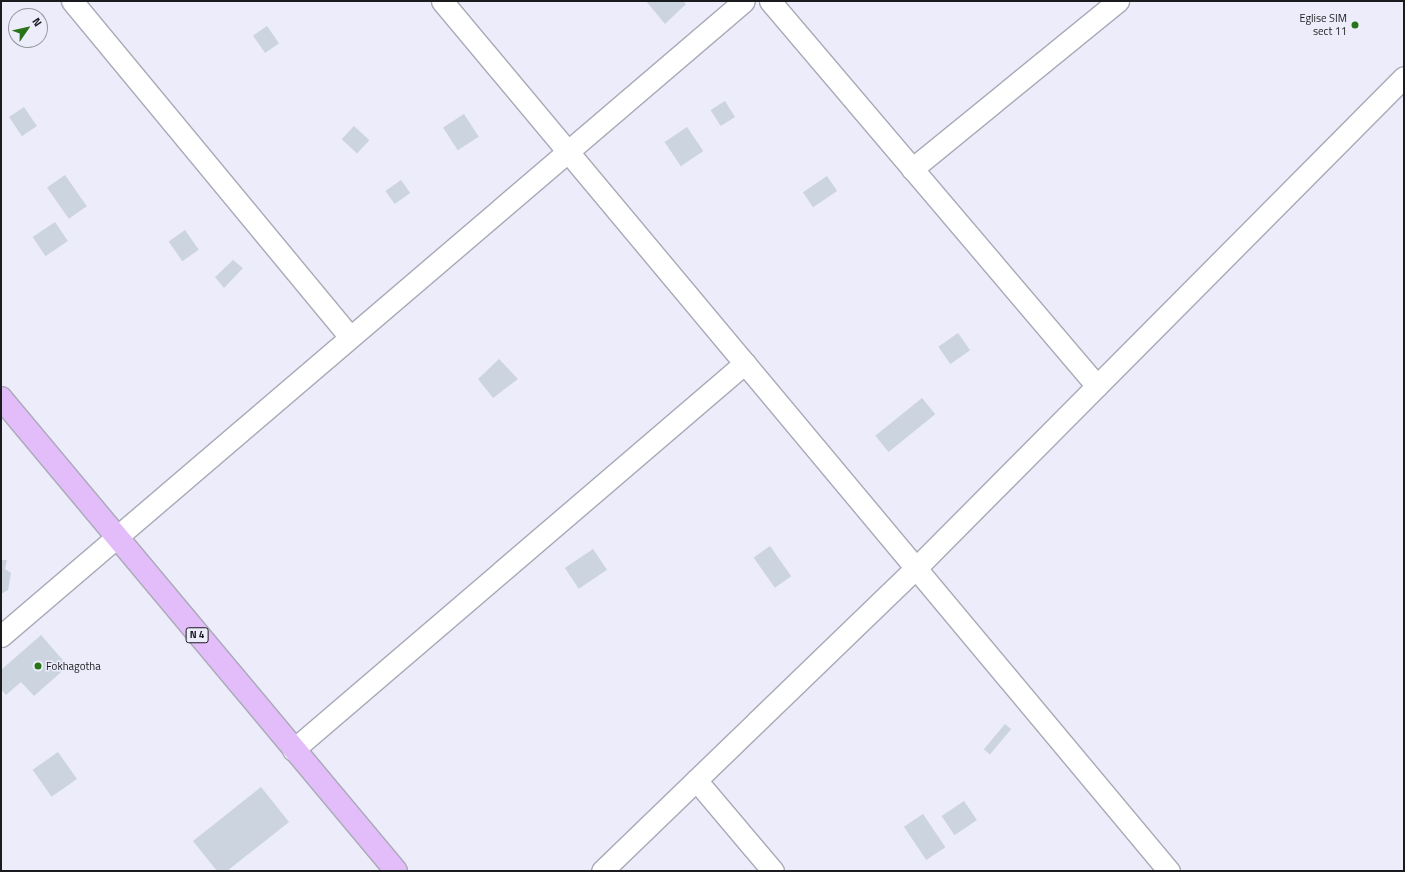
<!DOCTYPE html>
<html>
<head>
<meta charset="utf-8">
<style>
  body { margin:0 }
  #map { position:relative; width:1405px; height:872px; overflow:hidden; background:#ececfa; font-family:"Titillium Web",sans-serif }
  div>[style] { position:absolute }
  .building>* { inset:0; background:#ccd4e0; transform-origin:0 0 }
  .roads { filter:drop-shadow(1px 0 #a9aab7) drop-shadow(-1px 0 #a9aab7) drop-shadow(0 1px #a9aab7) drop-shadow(0 -1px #a9aab7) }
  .minor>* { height:21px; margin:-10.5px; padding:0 10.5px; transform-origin:10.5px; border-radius:10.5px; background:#fff }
  .trunk>* { height:22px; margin:-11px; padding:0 11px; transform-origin:11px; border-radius:11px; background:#e3bcfa }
  .dots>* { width:11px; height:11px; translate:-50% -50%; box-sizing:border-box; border:2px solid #ececfa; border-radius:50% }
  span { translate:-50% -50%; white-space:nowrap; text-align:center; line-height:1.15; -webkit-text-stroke:3px #ececfa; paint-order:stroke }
  .shield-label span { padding:1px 3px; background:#ececfa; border:1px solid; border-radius:3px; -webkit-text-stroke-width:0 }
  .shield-label { font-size:10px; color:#1a1b1f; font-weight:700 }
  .poi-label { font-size:11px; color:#1a1b1f }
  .right { translate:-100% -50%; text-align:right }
  .left { translate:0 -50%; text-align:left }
  .frame { position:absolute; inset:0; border:2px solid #1a1b1f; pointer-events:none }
  .north { position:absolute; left:8px; top:8px; width:40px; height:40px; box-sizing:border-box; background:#ececfa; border:1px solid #9898a2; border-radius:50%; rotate:56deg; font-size:11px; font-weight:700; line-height:16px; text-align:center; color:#1a1b1f }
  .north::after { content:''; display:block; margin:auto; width:14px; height:18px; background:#287419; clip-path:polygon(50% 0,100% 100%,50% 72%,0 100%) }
</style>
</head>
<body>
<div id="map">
  <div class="building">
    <i style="clip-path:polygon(646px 1px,683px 1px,686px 4px,665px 24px)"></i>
    <i style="left:267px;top:26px;width:21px;height:17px;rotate:55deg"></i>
    <i style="left:725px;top:101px;width:19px;height:17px;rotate:58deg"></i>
    <i style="left:24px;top:107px;width:23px;height:18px;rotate:56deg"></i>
    <i style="left:464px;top:114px;width:27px;height:25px;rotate:57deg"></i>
    <i style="left:354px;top:126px;width:21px;height:18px;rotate:43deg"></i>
    <i style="left:687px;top:127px;width:29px;height:27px;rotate:56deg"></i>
    <i style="left:65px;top:175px;width:38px;height:22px;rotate:55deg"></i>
    <i style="left:827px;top:176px;width:18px;height:29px;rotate:56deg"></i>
    <i style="left:401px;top:180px;width:16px;height:19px;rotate:55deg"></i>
    <i style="left:55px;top:222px;width:23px;height:27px;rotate:56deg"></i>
    <i style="left:185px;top:230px;width:24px;height:20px;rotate:55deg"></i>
    <i style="clip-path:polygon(233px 260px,243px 268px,224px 288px,215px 277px)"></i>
    <i style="left:958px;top:333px;width:21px;height:24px;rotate:55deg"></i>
    <i style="clip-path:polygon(499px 359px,518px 379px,493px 398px,478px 379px)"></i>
    <i style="left:922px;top:398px;width:21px;height:60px;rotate:51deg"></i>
    <i style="left:770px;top:546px;width:37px;height:20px;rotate:55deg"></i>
    <i style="left:593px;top:549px;width:25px;height:34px;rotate:56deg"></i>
    <i style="clip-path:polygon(1px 560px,7px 560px,5px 569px,11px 573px,8px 590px,1px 594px)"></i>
    <i style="clip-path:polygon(41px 635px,68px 666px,34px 696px,21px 682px,6px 695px,1px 689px,1px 670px)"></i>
    <i style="left:1005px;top:724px;width:8px;height:33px;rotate:40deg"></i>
    <i style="left:58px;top:752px;width:33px;height:31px;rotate:55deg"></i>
    <i style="clip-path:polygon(261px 787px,289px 822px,227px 871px,217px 871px,193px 841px)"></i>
    <i style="left:964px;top:801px;width:23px;height:27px;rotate:56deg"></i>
    <i style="left:923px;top:814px;width:40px;height:23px;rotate:56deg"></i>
  </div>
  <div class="roads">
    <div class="minor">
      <i style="left:72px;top:1px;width:436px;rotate:50.4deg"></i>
      <i style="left:442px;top:1px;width:1134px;rotate:50.12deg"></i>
      <i style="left:770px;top:1px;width:505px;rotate:49.66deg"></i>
      <i style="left:912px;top:169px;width:266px;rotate:-39.2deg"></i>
      <i style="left:1px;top:636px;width:977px;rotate:-40.52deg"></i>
      <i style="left:293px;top:750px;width:595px;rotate:-40.57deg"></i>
      <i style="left:696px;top:780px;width:119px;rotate:49.8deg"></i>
      <i style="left:602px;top:871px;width:436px;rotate:-44deg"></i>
      <i style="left:916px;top:568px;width:692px;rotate:-45.18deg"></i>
    </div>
    <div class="trunk">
      <i style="left:1px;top:398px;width:616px;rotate:50.13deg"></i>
    </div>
  </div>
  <div class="dots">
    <i style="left:1355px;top:25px;background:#287419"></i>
    <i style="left:38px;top:666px;background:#287419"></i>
  </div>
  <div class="shield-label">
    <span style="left:197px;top:635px">N 4</span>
  </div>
  <div class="poi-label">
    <span class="right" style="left:1347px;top:25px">Eglise SIM<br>sect 11</span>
    <span class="left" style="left:46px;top:666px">Fokhagotha</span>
  </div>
  <div class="frame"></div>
  <div class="north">N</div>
</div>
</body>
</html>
